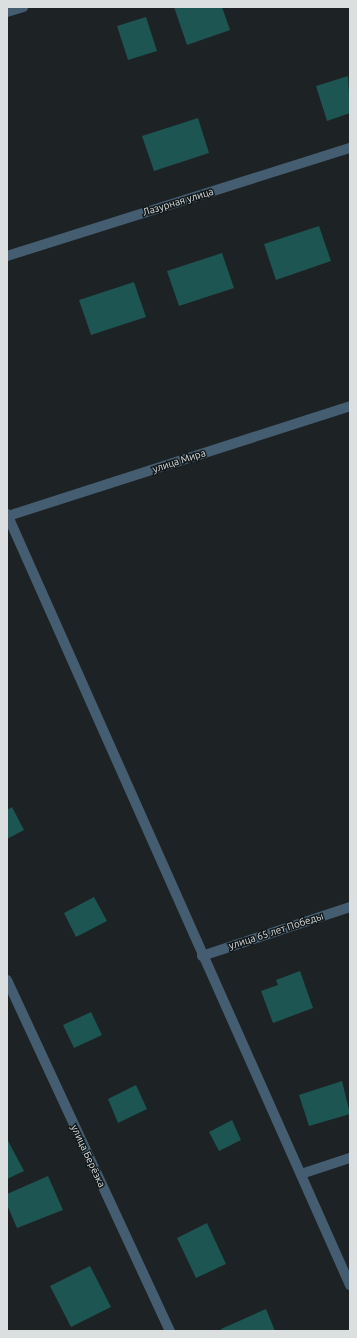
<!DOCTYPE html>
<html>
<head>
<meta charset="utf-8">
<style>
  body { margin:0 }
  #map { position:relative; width:357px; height:1338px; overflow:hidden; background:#1d2224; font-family:Ubuntu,sans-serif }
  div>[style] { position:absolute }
  .building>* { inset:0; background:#1d5552 }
  .minor>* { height:10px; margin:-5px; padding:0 5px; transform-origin:5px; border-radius:5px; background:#455d71 }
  span { translate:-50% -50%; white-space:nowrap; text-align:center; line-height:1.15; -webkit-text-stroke:3px #13191a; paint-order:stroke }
  .street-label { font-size:10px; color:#dbdfe0 }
  .frame { position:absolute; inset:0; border:8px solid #dbdfe0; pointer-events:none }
</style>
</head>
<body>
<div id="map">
  <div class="building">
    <i style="clip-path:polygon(174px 7px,222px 7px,230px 30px,187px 45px)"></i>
    <i style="clip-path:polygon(146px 17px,157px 51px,128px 60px,117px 26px)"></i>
    <i style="clip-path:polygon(348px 76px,350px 113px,327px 121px,316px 86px)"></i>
    <i style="clip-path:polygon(198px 118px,209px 153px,154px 171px,142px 136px)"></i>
    <i style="clip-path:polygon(319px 226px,331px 261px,276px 280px,264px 244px)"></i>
    <i style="clip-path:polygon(222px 253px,234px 288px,179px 306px,167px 271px)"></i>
    <i style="clip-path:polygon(134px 282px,146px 317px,91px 335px,79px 300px)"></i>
    <i style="clip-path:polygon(12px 807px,24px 830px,7px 839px,7px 810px)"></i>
    <i style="clip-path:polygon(94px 897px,107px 921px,76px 937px,64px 913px)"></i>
    <i style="clip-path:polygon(300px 971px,313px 1008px,273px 1023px,261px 991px,278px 985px,276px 980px)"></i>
    <i style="clip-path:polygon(91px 1012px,102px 1035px,74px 1048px,63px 1025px)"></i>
    <i style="clip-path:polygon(342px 1081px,350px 1114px,309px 1126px,299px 1095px)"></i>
    <i style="clip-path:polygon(136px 1085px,147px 1109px,118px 1123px,108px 1099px)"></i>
    <i style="clip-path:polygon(232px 1120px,241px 1140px,219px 1151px,209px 1132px)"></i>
    <i style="clip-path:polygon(7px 1139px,24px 1171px,7px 1179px)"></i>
    <i style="clip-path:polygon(48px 1176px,63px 1210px,17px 1228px,7px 1205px,7px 1194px)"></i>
    <i style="clip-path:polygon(207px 1223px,226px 1264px,196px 1278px,177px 1238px)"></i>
    <i style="clip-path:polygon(90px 1266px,111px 1307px,71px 1327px,50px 1286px)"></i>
    <i style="clip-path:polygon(266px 1309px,275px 1331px,222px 1331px,221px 1329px)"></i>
  </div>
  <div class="minor">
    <i style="left:7px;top:12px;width:17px;rotate:-17deg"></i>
    <i style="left:7px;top:256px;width:360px;rotate:-17.5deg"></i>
    <i style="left:7px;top:514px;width:844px;rotate:66.02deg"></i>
    <i style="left:8px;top:516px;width:359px;rotate:-17.8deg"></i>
    <i style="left:202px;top:956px;width:156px;rotate:-18.3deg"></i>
    <i style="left:7px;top:980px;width:387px;rotate:65.1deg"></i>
    <i style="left:301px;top:1174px;width:52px;rotate:-18.1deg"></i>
  </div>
  <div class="street-label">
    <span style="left:178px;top:202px;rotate:-17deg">Лазурная улица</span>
    <span style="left:179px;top:461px;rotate:-18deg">улица Мира</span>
    <span style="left:276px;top:931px;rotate:-18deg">улица 65 лет Победы</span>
    <span style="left:88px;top:1156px;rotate:65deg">улица Берёзка</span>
  </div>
  <div class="frame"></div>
</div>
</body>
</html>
